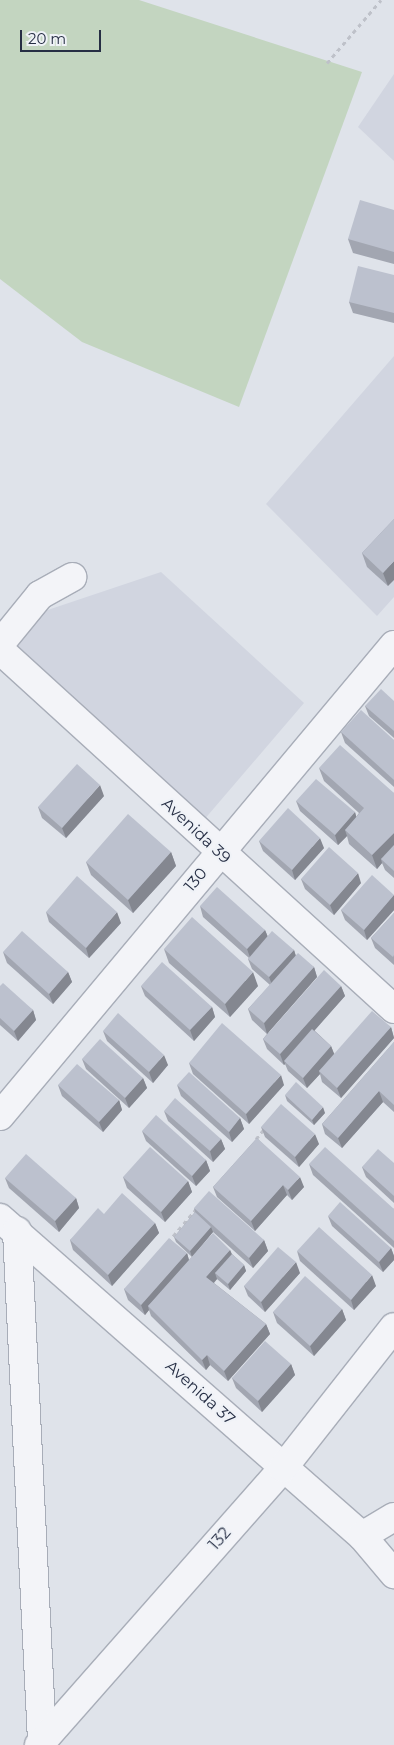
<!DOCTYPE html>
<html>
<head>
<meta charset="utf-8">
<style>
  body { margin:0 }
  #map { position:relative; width:394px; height:1745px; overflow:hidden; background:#dfe3ea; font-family:Montserrat,sans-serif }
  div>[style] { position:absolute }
  .built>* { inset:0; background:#d1d5e0 }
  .green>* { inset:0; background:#c3d5c0 }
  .path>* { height:3px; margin-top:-1.5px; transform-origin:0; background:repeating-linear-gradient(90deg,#bec1c9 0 4px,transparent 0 8px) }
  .roads { filter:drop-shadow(1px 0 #a8adb8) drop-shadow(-1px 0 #a8adb8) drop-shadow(0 1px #a8adb8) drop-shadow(0 -1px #a8adb8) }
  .minor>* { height:28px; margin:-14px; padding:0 14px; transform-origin:14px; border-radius:14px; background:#f3f4f8 }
  .wall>* { inset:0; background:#a2a6b1 }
  .shaded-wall>* { inset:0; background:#848790 }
  .building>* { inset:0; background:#bcc1ce }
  span { translate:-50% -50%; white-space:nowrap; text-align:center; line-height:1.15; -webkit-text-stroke:4px #eff2f7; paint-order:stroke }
  .street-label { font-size:16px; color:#262e44 }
  .scale { position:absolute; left:20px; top:30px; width:81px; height:22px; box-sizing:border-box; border:2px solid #262e44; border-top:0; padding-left:6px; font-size:15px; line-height:18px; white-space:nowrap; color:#262e44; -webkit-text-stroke:4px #eff2f7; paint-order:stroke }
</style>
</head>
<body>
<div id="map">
  <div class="built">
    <i style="clip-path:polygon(394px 74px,394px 161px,358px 127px)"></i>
    <i style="clip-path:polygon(394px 356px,394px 597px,377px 616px,266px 504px)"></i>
    <i style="clip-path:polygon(161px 572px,304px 703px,203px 821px,0 631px,0 626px)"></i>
  </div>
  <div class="green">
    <i style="clip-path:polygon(0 0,139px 0,362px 72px,239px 407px,82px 342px,0 279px)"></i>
  </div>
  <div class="path">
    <i style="left:327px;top:63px;width:83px;rotate:-49.4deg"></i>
    <i style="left:256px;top:1139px;width:13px;rotate:-51deg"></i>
    <i style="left:168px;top:1242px;width:43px;rotate:-49.7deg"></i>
  </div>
  <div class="roads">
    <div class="minor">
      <i style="left:0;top:644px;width:63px;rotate:-50.8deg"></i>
      <i style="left:40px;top:595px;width:37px;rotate:-29deg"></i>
      <i style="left:0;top:650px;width:533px;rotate:42.34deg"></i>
      <i style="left:0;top:1116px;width:614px;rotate:-50.09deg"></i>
      <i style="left:0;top:1218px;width:482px;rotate:41.3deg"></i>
      <i style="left:362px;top:1536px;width:50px;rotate:49.9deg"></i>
      <i style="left:17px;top:1231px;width:511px;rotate:87.19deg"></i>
      <i style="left:362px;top:1536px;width:37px;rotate:-31deg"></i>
      <i style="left:39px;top:1745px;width:369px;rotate:-48.6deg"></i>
      <i style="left:283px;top:1468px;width:179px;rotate:-51.8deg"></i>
    </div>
  </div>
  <div class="wall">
    <i style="clip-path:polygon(394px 210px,394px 264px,353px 253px,348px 239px)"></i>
    <i style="clip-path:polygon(394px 275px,394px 323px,353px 313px,349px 302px)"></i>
    <i style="clip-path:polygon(394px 519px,388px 586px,367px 567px,362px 553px)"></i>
    <i style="clip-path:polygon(394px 701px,394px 738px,369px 716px,365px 706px)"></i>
    <i style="clip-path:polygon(341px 732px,394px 740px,394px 787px,345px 743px)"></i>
    <i style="clip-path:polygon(319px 768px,394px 793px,394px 878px,385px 870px,382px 863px,377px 869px,349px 844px,347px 836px,338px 845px,300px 811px,296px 801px,355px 812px,356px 817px,359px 813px,324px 781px)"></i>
    <i style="clip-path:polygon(104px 796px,66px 838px,42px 818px,38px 807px)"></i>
    <i style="clip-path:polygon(259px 841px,324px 848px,295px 880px,263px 851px)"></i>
    <i style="clip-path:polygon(171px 852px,176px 866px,133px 913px,91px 875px,86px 862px)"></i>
    <i style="clip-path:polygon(301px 879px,361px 883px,334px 915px,305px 889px)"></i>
    <i style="clip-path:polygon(394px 895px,394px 910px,367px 940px,345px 920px,341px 910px)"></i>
    <i style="clip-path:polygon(200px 906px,265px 930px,268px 937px,294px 950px,296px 956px,314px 967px,317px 977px,268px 1033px,341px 986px,345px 996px,314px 1030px,331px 1046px,334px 1054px,391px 1027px,394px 1038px,341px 1098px,322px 1082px,320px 1074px,307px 1088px,288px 1071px,285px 1064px,284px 1065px,267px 1049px,263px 1039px,267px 1034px,252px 1020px,248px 1009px,270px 985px,252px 969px,248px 959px,249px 958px,203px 917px)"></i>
    <i style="clip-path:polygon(46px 912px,121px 923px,89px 958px,49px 922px)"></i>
    <i style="clip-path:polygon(394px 913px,394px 965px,375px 948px,371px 938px)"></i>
    <i style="clip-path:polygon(164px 949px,258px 986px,230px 1017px,169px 963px)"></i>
    <i style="clip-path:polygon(3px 952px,68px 972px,72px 982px,53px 1004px,7px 963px)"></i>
    <i style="clip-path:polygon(0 986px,33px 1010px,36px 1020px,18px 1041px,0 1025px)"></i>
    <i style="clip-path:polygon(141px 986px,212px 1007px,215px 1017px,194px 1041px,145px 996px)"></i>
    <i style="clip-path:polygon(103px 1031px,168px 1065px,153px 1083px,107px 1041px)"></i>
    <i style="clip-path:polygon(394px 1042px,394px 1112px,383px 1102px,342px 1148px,325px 1134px,322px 1124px)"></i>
    <i style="clip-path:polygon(82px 1059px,143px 1078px,147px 1088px,129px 1108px,86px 1069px)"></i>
    <i style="clip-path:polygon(189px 1063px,284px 1085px,249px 1124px,193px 1074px)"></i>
    <i style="clip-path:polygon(58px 1085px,119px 1100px,122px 1110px,103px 1132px,62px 1096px)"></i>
    <i style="clip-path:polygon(177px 1085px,240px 1118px,244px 1129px,232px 1142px,181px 1096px)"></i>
    <i style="clip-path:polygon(285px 1095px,325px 1113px,314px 1125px,287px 1101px)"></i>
    <i style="clip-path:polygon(164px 1111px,221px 1139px,225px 1149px,213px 1162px,168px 1121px)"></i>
    <i style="clip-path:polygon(261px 1127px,319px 1144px,299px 1167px,265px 1137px)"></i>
    <i style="clip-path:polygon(142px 1131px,206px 1160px,210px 1171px,196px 1186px,146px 1141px)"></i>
    <i style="clip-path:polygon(257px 1138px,304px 1187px,292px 1200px,287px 1195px,255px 1231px,217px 1197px,213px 1187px)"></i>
    <i style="clip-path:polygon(394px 1163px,394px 1203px,366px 1177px,362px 1167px)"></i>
    <i style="clip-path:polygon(309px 1164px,394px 1209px,394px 1248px,313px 1175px)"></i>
    <i style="clip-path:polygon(123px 1177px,188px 1181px,192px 1192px,165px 1222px,127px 1188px)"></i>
    <i style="clip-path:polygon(5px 1178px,76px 1198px,79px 1208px,59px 1232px,9px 1188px)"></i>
    <i style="clip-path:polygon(194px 1208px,264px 1240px,268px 1251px,253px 1268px,213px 1232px,195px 1254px,230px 1250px,232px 1254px,244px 1265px,246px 1271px,230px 1290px,217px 1279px,214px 1283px,266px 1324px,270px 1334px,228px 1381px,210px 1365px,206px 1370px,151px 1316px,149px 1310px,145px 1315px,128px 1300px,124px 1289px,187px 1253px,189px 1260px,192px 1257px,176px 1242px,174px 1237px,195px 1212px)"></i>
    <i style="clip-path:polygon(104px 1214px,155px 1223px,159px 1233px,112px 1286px,73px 1250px,70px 1240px)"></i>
    <i style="clip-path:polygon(328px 1216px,391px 1248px,394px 1256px,394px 1260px,383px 1272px,332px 1226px)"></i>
    <i style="clip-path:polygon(297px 1251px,376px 1286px,354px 1310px,300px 1261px)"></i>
    <i style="clip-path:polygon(300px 1273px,265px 1312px,248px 1296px,244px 1286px)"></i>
    <i style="clip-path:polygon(342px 1309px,346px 1320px,314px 1356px,277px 1323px,273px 1312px)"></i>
    <i style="clip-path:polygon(291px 1364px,295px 1375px,262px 1412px,236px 1388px,232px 1378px)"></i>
  </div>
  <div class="shaded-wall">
    <i style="clip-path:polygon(394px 561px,394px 580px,388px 586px,383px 573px)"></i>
    <i style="clip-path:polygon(100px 785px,104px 796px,66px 838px,62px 828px)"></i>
    <i style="clip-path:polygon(355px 812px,358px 823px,345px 830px,347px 836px,338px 845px,335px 835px)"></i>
    <i style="clip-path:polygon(394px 833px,394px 851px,381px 859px,382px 863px,377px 869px,372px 855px)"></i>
    <i style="clip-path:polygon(320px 838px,324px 848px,295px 880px,292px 870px)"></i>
    <i style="clip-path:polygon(171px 852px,176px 866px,133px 913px,128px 900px)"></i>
    <i style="clip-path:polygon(358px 873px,361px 883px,334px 915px,330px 905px)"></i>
    <i style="clip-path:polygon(394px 895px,394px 910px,367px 940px,364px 930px)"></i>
    <i style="clip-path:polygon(117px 912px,121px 923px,89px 958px,86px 948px)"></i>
    <i style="clip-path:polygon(265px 930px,269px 940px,251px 960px,247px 949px)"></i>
    <i style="clip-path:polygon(294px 950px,297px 960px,273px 987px,269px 977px)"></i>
    <i style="clip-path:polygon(314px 967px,317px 977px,267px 1034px,264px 1023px)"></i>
    <i style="clip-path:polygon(68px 972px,72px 982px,53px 1004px,49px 994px)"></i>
    <i style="clip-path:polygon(253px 972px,258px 986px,230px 1017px,225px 1004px)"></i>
    <i style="clip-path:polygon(341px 986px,345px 996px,286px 1063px,284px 1061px,285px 1064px,284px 1065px,280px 1054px)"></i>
    <i style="clip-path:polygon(212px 1007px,215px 1017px,194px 1041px,190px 1030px)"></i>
    <i style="clip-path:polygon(33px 1010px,36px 1020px,18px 1041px,14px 1031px)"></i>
    <i style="clip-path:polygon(391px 1027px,394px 1038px,341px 1098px,337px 1088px)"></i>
    <i style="clip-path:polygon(331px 1046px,335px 1056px,319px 1071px,320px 1074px,307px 1088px,303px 1078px)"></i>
    <i style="clip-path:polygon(164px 1055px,168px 1065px,153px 1083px,149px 1072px)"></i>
    <i style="clip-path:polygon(281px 1075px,284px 1085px,249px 1124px,246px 1114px)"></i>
    <i style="clip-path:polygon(143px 1078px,147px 1088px,129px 1108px,125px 1098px)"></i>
    <i style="clip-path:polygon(379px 1091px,383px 1102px,342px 1148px,338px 1138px)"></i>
    <i style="clip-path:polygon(119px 1100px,122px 1110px,103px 1132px,99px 1122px)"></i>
    <i style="clip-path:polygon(323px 1107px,325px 1113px,314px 1125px,312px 1120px)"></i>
    <i style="clip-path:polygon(240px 1118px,244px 1129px,232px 1142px,229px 1132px)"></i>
    <i style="clip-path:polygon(315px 1134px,319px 1144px,299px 1167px,295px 1157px)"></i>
    <i style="clip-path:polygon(221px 1139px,225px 1149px,213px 1162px,210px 1151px)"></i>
    <i style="clip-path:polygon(206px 1160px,210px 1171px,196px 1186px,192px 1176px)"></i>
    <i style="clip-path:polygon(300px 1177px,304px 1187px,292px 1200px,288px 1190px)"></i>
    <i style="clip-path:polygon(188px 1181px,192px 1192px,165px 1222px,161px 1212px)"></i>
    <i style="clip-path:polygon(283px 1185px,287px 1195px,255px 1231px,251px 1221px)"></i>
    <i style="clip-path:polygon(76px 1198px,79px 1208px,59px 1232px,55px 1221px)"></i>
    <i style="clip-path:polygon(155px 1223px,159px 1233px,112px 1286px,108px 1275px)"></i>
    <i style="clip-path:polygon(211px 1227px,213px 1232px,192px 1257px,190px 1251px)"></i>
    <i style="clip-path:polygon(264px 1240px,268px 1251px,253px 1268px,249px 1258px)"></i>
    <i style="clip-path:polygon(391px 1248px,394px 1256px,394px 1260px,383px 1272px,379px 1262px)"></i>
    <i style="clip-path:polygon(230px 1250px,234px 1260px,215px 1273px,217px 1279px,210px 1287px,206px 1277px)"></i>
    <i style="clip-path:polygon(187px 1253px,190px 1264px,148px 1306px,149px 1310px,145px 1315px,141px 1305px)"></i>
    <i style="clip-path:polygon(296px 1262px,300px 1273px,265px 1312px,261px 1302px)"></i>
    <i style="clip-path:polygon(244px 1265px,246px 1271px,230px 1290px,228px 1284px)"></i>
    <i style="clip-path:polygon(372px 1275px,376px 1286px,354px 1310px,351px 1300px)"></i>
    <i style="clip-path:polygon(342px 1309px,346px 1320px,314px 1356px,310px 1346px)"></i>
    <i style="clip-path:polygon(266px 1324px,270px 1334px,228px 1381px,224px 1371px)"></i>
    <i style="clip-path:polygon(207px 1355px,210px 1365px,206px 1370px,202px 1360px)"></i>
    <i style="clip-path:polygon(291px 1364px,295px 1375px,262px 1412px,258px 1401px)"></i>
  </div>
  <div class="building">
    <i style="clip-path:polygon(360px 200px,394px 210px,394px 252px,348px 239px)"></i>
    <i style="clip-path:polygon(358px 266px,394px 275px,394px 313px,349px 302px)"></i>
    <i style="clip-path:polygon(394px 519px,394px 561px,383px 573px,362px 553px)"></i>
    <i style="clip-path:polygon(381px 689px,394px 701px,394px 731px,365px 706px)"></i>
    <i style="clip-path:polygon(361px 710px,394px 740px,394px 780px,341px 732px)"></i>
    <i style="clip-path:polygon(340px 745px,394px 793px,394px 833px,372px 855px,345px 830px,364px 808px,319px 768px)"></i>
    <i style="clip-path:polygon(77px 764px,100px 785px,62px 828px,38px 807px)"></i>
    <i style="clip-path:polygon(316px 779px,355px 812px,335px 835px,296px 801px)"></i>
    <i style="clip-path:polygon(288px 808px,320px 838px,292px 870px,259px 841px)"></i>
    <i style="clip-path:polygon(128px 814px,171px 852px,128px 900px,86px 862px)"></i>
    <i style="clip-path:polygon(394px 845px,394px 871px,381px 859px)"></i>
    <i style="clip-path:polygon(329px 847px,358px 873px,330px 905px,301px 879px)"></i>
    <i style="clip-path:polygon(372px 875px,394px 895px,364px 930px,341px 910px)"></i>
    <i style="clip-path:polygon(77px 876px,117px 912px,86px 948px,46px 912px)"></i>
    <i style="clip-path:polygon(217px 887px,265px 930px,247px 949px,200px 906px)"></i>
    <i style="clip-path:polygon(394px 913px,394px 955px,393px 957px,371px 938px)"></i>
    <i style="clip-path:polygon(192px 917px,253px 972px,225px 1004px,164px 949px)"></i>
    <i style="clip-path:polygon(22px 931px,68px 972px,49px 994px,3px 952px)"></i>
    <i style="clip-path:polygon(272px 931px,294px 950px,269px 977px,248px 959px)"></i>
    <i style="clip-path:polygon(298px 953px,314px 967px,264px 1023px,248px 1009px)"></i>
    <i style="clip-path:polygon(162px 962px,212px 1007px,190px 1030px,141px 986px)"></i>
    <i style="clip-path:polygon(324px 970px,341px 986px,280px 1054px,263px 1039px)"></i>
    <i style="clip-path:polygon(3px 983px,33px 1010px,14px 1031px,0 1018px,0 986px)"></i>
    <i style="clip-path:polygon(372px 1011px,391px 1027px,337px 1088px,319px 1071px)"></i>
    <i style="clip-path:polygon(118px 1013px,164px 1055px,149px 1072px,103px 1031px)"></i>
    <i style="clip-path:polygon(222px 1023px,281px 1075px,246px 1114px,189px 1063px)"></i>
    <i style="clip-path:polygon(312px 1029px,331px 1046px,303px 1078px,284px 1061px)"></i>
    <i style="clip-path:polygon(100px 1039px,143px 1078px,125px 1098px,82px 1059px)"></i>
    <i style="clip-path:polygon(394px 1042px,394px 1105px,379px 1091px,338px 1138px,322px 1124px)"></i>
    <i style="clip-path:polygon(77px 1064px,119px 1100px,99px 1122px,58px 1085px)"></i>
    <i style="clip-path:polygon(189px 1072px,240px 1118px,229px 1132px,177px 1085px)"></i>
    <i style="clip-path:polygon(296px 1082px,323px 1107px,312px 1120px,285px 1095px)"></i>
    <i style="clip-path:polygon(175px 1098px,221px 1139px,210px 1151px,164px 1111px)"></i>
    <i style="clip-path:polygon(281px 1104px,315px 1134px,295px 1157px,261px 1127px)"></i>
    <i style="clip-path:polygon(156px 1115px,206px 1160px,192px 1176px,142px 1131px)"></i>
    <i style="clip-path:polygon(257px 1138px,300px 1177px,288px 1190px,283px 1185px,251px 1221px,213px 1187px)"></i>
    <i style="clip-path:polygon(150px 1147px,188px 1181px,161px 1212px,123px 1177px)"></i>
    <i style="clip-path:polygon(325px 1147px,394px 1209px,394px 1241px,309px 1164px)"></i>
    <i style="clip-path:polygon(378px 1149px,394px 1163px,394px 1196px,362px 1167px)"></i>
    <i style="clip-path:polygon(26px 1154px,76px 1198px,55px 1221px,5px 1178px)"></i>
    <i style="clip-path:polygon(209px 1191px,264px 1240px,249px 1258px,194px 1208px)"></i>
    <i style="clip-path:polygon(122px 1193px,155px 1223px,108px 1275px,70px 1240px,98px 1208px,104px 1214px)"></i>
    <i style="clip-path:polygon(340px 1202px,391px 1248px,379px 1262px,328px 1216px)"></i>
    <i style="clip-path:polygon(195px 1212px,211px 1227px,190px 1251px,174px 1237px)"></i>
    <i style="clip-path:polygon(319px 1227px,372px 1275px,351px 1300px,297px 1251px)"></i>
    <i style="clip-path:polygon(213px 1233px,230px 1250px,206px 1277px,266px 1324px,224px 1371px,207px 1355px,202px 1360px,148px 1306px)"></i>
    <i style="clip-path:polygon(169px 1238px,187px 1253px,141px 1305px,124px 1289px)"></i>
    <i style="clip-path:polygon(278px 1247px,296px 1262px,261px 1302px,244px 1286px)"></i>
    <i style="clip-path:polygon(232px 1254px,244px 1265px,228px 1284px,215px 1273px)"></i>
    <i style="clip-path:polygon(305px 1276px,342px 1309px,310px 1346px,273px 1312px)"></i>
    <i style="clip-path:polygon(265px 1341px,291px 1364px,258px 1401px,232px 1378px)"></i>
  </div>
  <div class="street-label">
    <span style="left:196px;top:831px;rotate:43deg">Avenida 39</span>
    <span style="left:196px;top:880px;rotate:-50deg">130</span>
    <span style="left:200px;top:1393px;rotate:42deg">Avenida 37</span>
    <span style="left:220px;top:1539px;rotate:-49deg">132</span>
  </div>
  <div class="scale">20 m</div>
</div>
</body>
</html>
